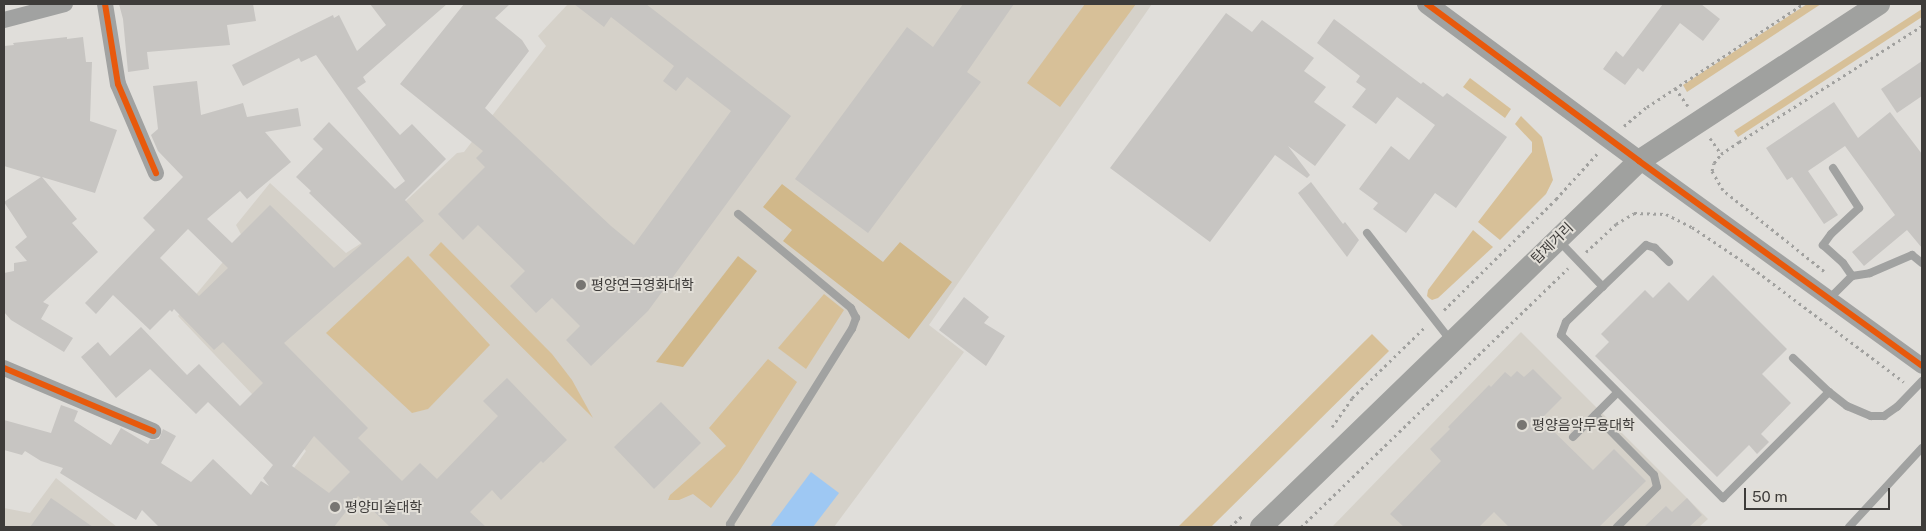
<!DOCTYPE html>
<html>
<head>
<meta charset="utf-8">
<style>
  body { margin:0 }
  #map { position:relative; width:1926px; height:531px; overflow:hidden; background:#e0deda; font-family:"Public Sans","Noto Sans KR",sans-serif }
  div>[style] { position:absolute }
  .built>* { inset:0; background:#d5d1c9 }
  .green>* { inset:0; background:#d7c098 }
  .forest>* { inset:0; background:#d1b88a }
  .water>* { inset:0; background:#9ec8f3 }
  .building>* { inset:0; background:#c7c5c2 }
  .path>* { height:3px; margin-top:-1.5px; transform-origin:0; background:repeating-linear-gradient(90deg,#a1a19f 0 2.5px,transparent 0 6.5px) }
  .service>* { height:8px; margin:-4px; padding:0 4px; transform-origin:4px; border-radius:4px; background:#a1a2a1 }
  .minor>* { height:16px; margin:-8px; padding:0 8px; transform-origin:8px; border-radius:8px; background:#a1a2a1 }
  .tertiary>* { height:20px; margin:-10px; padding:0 10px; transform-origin:10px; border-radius:10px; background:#a1a2a1 }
  .secondary>* { height:22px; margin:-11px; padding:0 11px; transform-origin:11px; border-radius:11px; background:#a0a19f }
  .cycleway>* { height:6px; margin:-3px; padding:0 3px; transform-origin:3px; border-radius:3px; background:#e8590c }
  .dots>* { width:14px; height:14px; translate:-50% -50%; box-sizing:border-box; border:2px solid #e2dfd8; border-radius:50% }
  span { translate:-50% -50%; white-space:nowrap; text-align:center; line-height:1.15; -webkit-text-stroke:4px #e2dfd8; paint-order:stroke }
  .street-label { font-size:14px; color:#3e3c3a }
  .poi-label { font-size:14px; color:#3e3c3a }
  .left { translate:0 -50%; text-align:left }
  .frame { position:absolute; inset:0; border:5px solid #3e3c3a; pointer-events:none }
  .scale { position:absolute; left:1744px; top:488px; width:146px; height:22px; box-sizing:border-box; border:2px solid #3e3c3a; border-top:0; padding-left:6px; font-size:15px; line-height:18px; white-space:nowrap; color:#3e3c3a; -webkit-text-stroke:4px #e2dfd8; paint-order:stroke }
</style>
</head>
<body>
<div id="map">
  <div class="built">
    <i style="clip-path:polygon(568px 4px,1152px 4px,929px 325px,964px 352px,834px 527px,252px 527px,306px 451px,178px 316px,243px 238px,236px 225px,270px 183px,346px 253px,360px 244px,457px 153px,464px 152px,546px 46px,538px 36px)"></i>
    <i style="clip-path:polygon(1521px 332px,1708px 519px,1699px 527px,1332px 527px)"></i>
    <i style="clip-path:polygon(56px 478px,117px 527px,4px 527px,4px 508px,30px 513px)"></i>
  </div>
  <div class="green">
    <i style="clip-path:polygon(1085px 4px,1136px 4px,1060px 107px,1027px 83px)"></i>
    <i style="clip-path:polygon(1807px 4px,1821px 4px,1687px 92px,1683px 85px)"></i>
    <i style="clip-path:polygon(1922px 9px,1922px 17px,1738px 137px,1734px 131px)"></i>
    <i style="clip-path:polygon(1470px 78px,1511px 109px,1505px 118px,1463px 87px)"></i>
    <i style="clip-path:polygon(1521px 116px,1542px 137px,1553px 180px,1546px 194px,1500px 240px,1478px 222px,1532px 152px,1532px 142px,1515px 124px)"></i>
    <i style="clip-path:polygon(1473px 230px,1493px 247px,1438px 298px,1432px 300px,1429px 298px,1427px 296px,1428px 290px)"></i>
    <i style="clip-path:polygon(441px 242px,552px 354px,572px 380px,593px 418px,429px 255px)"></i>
    <i style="clip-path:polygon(408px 256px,490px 345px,428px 409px,412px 413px,326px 333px)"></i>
    <i style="clip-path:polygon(824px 294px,844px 310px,806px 369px,778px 348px)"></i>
    <i style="clip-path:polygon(1372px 334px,1389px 351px,1211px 527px,1178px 527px)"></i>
    <i style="clip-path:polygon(768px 359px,797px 382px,738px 473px,711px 508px,693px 494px,679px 500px,668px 500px,670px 495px,726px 446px,709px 428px)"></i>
  </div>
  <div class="forest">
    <i style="clip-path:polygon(782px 184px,883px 262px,900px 242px,952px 282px,909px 339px,783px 241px,792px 230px,763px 207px)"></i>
    <i style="clip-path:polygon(738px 256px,757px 271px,683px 367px,656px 362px)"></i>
  </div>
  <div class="water">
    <i style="clip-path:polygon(811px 472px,839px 493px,813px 527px,770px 527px)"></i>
  </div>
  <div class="building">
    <i style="clip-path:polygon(119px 4px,253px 4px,256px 21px,227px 25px,230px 45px,147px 52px,149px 69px,128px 72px,123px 19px)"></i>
    <i style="clip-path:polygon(evenodd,370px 4px,447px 4px,363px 77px,366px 82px,357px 88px,400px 135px,412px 124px,446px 159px,405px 200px,424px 221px,284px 343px,368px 428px,358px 438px,402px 481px,420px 463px,437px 479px,498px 416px,483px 401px,507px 378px,567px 440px,543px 463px,541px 461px,501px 500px,492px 490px,470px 512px,486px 527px,390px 527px,358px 496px,334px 527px,159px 527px,142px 510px,136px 520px,60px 473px,63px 468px,41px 461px,25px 451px,22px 455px,4px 450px,4px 420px,51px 433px,61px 405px,78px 411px,74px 421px,111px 445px,121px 428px,148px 444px,150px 440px,159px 439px,163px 429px,176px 436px,161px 463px,191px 482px,213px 459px,251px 495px,261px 481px,269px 486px,263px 478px,273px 465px,208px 402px,196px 414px,150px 369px,116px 398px,81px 357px,98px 342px,110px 356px,141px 327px,187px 375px,199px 364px,240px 406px,263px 383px,223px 342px,214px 350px,174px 309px,172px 312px,170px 310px,150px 330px,113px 295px,96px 314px,85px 303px,155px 230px,143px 218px,183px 177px,158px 151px,151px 135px,158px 129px,153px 86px,197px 81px,201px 115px,243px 103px,247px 117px,298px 108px,301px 126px,265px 132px,291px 162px,247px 199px,240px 191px,207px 219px,232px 243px,270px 205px,334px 268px,362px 244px,309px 193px,311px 191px,296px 177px,323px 149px,313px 139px,329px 122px,395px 189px,405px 181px,316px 55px,301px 62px,299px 58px,243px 86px,232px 65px,333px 15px,334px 18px,339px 15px,357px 51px,386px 25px,370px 4px,188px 229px,228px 268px,199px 296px,160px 258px,188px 229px,370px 4px,314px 436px,350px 472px,329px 493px,292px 466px,314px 436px)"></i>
    <i style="clip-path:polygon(464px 4px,510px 4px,495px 18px,522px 40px,529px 51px,485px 108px,611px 226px,634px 245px,731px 111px,687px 77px,676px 91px,663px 81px,674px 66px,611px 17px,604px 27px,574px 4px,646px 4px,791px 116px,648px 311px,591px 366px,566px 340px,580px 326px,552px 298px,536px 313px,510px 286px,525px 271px,478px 225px,463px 240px,438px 214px,485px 167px,476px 158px,483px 151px,400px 84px)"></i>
    <i style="clip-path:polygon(963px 4px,1014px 4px,967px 72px,981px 82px,868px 233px,795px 179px,907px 27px,933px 47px)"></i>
    <i style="clip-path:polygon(1663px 4px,1701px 4px,1720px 19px,1703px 41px,1680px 23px,1643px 72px,1638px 68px,1625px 85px,1603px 69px,1616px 51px,1623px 57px)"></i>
    <i style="clip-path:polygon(1226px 13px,1252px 32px,1262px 20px,1314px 58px,1304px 71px,1326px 87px,1314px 102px,1346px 125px,1315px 166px,1288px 146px,1310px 175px,1307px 178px,1275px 155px,1210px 242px,1110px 168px)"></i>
    <i style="clip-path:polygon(1334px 19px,1421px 84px,1423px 82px,1443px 97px,1447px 93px,1507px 137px,1456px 208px,1435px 193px,1406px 233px,1373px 209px,1378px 203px,1359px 189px,1391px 146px,1409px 160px,1435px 125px,1397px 97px,1376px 124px,1352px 107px,1366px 89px,1356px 82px,1360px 76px,1317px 43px)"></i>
    <i style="clip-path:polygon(67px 37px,67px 39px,83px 37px,86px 62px,92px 62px,90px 121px,117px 130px,95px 193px,42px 177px,77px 219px,72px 223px,98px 252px,43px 302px,49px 305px,41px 319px,73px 338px,64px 352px,11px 320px,4px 312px,4px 273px,14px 271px,14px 263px,27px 261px,15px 247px,27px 237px,4px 202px,41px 177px,4px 166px,4px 46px,14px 45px,13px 43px)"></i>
    <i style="clip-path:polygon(1922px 61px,1922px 96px,1897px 113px,1881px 89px)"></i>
    <i style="clip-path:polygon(1834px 102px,1858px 138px,1890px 112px,1922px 154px,1922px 248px,1907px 230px,1864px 266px,1852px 252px,1895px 215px,1845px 146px,1808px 171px,1838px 215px,1824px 224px,1792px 177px,1787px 180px,1766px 148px)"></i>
    <i style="clip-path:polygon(1311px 182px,1343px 224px,1345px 222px,1359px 240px,1347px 257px,1298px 193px)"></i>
    <i style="clip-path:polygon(1713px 275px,1787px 349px,1762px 374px,1791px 403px,1761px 434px,1769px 442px,1757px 454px,1749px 445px,1717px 477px,1595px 356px,1609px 342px,1601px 334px,1645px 290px,1653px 298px,1669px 282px,1688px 301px)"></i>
    <i style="clip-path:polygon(964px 297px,989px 317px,984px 323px,1005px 336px,986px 366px,939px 330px)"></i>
    <i style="clip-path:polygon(1533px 369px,1562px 398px,1541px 419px,1593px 470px,1614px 449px,1646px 481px,1599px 527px,1509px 527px,1494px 512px,1479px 527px,1404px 527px,1390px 514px,1441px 461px,1430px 449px,1450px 429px,1448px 427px,1489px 385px,1491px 387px,1505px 372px,1511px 377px,1517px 371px,1524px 377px)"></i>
    <i style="clip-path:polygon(661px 402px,701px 443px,654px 489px,614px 447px)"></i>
    <i style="clip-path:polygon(51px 498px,93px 527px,30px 527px)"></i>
    <i style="clip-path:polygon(1687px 498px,1702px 515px,1689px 527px,1644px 527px,1666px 506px,1672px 512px)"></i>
  </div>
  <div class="path">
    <i style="left:1675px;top:88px;width:22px;rotate:54deg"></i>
    <i style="left:1624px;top:126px;width:30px;rotate:-40deg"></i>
    <i style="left:1647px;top:107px;width:187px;rotate:-33.4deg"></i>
    <i style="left:1710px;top:138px;width:19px;rotate:55deg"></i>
    <i style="left:1586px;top:252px;width:41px;rotate:-43deg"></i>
    <i style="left:1616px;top:224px;width:21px;rotate:-31deg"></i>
    <i style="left:1634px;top:213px;width:32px;rotate:2deg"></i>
    <i style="left:1666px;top:214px;width:29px;rotate:27deg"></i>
    <i style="left:1692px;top:227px;width:66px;rotate:33.9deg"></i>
    <i style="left:1747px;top:264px;width:196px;rotate:36.9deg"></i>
    <i style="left:1824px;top:271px;width:129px;rotate:-141.3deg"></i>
    <i style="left:1723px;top:190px;width:22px;rotate:-120deg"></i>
    <i style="left:1712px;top:171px;width:8px;rotate:-76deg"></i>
    <i style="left:1714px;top:163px;width:11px;rotate:-52deg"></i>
    <i style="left:1721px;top:154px;width:22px;rotate:-34deg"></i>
    <i style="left:1739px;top:142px;width:217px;rotate:-32.4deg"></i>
    <i style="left:1444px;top:310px;width:158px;rotate:-44.7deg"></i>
    <i style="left:1556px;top:199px;width:61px;rotate:-47.7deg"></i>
    <i style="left:1332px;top:427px;width:35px;rotate:-55deg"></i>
    <i style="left:1352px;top:398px;width:100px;rotate:-44.2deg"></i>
    <i style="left:1230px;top:527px;width:19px;rotate:-43deg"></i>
    <i style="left:1301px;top:527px;width:372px;rotate:-44.1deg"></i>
  </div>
  <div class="service">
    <i style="left:1833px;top:168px;width:48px;rotate:57deg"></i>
    <i style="left:1859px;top:208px;width:38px;rotate:137deg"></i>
    <i style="left:1831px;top:234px;width:14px;rotate:126deg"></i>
    <i style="left:1823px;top:245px;width:27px;rotate:42deg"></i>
    <i style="left:1843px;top:263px;width:16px;rotate:55deg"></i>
    <i style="left:1367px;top:233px;width:137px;rotate:52.1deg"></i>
    <i style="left:1560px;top:242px;width:62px;rotate:46.3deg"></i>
    <i style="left:1669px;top:262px;width:20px;rotate:-135deg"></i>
    <i style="left:1655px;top:248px;width:9px;rotate:-162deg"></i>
    <i style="left:1646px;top:245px;width:111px;rotate:136.1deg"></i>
    <i style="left:1566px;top:322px;width:14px;rotate:111deg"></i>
    <i style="left:1561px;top:335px;width:230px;rotate:45.2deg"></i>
    <i style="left:1723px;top:498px;width:150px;rotate:-45deg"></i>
    <i style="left:1829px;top:299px;width:33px;rotate:-45deg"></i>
    <i style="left:1852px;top:276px;width:18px;rotate:-9deg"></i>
    <i style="left:1870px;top:273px;width:46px;rotate:-23.2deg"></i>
    <i style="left:1912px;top:255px;width:13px;rotate:39deg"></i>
    <i style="left:1793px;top:358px;width:50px;rotate:43.4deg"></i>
    <i style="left:1829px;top:392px;width:23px;rotate:38deg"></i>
    <i style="left:1847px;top:406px;width:26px;rotate:23deg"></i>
    <i style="left:1871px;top:416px;width:13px"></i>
    <i style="left:1884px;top:416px;width:16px;rotate:-35deg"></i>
    <i style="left:1897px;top:407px;width:36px;rotate:-46deg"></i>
    <i style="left:1595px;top:415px;width:84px;rotate:45.5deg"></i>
    <i style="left:1654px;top:475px;width:12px;rotate:76deg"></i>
    <i style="left:1657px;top:487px;width:57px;rotate:135deg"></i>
    <i style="left:1573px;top:437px;width:62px;rotate:-45deg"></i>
    <i style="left:731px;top:527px;width:3px;rotate:-108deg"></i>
    <i style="left:730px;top:524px;width:230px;rotate:-58deg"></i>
    <i style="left:852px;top:329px;width:12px;rotate:-70deg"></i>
    <i style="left:856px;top:318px;width:11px;rotate:-117deg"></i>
    <i style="left:851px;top:308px;width:147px;rotate:-140.2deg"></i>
    <i style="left:1849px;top:527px;width:108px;rotate:-47.3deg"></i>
  </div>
  <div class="minor">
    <i style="left:105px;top:4px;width:81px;rotate:80.8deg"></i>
    <i style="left:118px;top:84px;width:97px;rotate:66.9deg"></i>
    <i style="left:4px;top:20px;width:63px;rotate:-14.7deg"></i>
    <i style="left:1639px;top:161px;width:349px;rotate:35.9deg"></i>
    <i style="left:4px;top:368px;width:162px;rotate:22.9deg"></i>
  </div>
  <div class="tertiary">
    <i style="left:1427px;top:4px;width:264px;rotate:36.5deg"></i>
  </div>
  <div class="secondary">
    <i style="left:1261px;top:527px;width:526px;rotate:-44.08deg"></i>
    <i style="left:1639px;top:161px;width:287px;rotate:-33.2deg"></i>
  </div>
  <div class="cycleway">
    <i style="left:105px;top:4px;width:81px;rotate:80.8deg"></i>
    <i style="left:118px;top:84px;width:97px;rotate:66.9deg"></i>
    <i style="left:1427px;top:4px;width:264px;rotate:36.5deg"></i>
    <i style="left:1639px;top:161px;width:349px;rotate:35.9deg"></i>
    <i style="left:4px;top:368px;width:162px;rotate:22.9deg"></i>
  </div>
  <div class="dots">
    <i style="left:581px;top:285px;background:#777572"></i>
    <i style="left:1522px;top:425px;background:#777572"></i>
    <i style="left:335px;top:507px;background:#777572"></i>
  </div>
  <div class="street-label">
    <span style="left:1552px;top:243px;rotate:-44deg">탑제거리</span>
  </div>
  <div class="poi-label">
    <span class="left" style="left:591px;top:285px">평양연극영화대학</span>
    <span class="left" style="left:1532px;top:425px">평양음악무용대학</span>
    <span class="left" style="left:345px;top:507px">평양미술대학</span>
  </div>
  <div class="frame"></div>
  <div class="scale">50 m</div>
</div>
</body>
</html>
